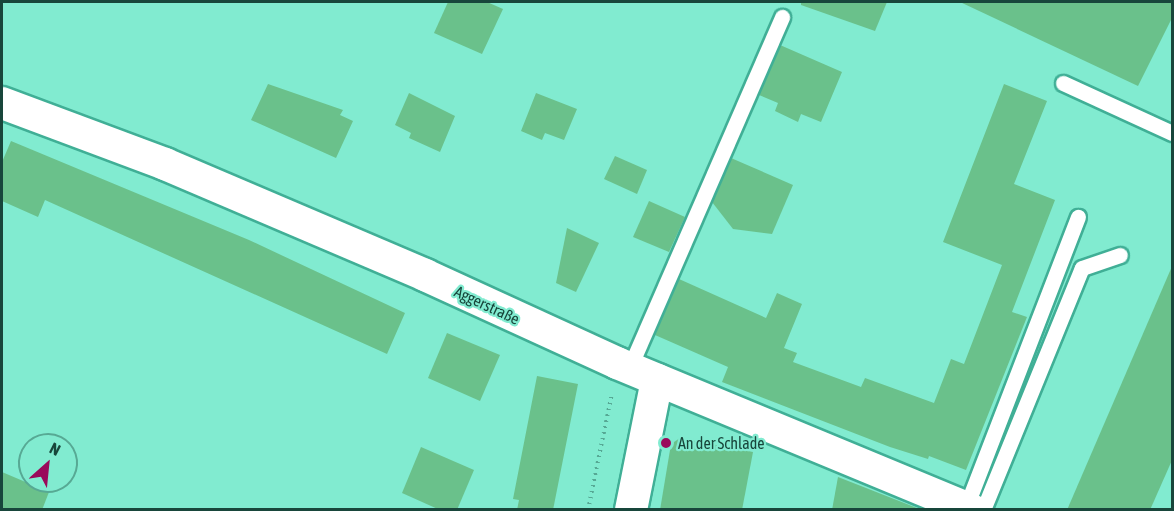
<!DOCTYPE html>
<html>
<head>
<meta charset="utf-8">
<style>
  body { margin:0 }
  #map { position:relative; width:1174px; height:511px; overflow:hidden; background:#81ebd0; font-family:"Asap Condensed",sans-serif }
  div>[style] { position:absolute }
  .building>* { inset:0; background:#6ac18b }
  .path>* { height:4px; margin-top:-2px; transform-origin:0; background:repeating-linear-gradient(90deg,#56a894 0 1.5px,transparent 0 6px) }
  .roads { filter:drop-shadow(2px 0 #40af96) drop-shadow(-2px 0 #40af96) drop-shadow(0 2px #40af96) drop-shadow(0 -2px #40af96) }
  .service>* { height:15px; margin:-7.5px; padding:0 7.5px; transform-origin:7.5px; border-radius:7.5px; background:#fff }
  .minor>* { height:32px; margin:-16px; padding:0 16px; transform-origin:16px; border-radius:16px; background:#fff }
  .dots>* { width:16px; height:16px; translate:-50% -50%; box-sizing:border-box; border:3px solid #81ebd0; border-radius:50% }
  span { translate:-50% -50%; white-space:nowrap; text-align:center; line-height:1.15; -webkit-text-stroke:4.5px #81ebd0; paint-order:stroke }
  .street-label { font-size:16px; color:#18463b }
  .poi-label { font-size:16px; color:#18463b }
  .left { translate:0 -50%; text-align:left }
  .frame { position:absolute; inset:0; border:3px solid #18463b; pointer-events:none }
  .north { position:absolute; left:18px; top:433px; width:60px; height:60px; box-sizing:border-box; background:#81ebd0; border:2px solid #57a994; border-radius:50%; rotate:27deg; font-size:16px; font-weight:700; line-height:24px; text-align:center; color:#18463b }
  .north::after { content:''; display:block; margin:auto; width:21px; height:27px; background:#9a0a5b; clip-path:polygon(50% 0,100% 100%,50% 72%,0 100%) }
</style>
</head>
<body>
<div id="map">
  <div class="building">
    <i style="clip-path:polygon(448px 2px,487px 2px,503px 9px,482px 54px,434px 33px)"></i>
    <i style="clip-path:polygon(801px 2px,887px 2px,875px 31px,801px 5px)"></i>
    <i style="clip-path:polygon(960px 2px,1173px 2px,1173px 16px,1138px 86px)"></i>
    <i style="clip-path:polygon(780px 45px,842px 72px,821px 122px,801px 114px,798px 122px,775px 111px,778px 103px,759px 95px)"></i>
    <i style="clip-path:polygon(268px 84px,343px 110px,340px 115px,353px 121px,336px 158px,251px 120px)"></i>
    <i style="clip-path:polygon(1004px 84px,1047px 101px,1014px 184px,1055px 200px,1012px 312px,1027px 317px,966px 470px,929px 456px,928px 459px,890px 447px,722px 382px,728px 367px,655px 335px,679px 279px,766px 318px,777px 293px,802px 304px,784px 348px,797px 353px,793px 362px,861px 387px,865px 378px,934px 403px,951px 359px,964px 364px,1002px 265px,943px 242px)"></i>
    <i style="clip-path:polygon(409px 93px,455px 116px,440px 152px,409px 138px,411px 133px,395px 125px)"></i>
    <i style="clip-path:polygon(536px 93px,577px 109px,564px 140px,545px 133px,542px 140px,521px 131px)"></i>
    <i style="clip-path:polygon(11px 141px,249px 240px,405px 313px,387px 354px,45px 200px,38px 217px,2px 201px,2px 162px)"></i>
    <i style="clip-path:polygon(615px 156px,647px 170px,637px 194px,604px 179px)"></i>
    <i style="clip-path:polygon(731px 158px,793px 185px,772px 234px,733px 229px,712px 202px)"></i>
    <i style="clip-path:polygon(649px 201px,685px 217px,669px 252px,633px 237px)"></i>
    <i style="clip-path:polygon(567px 228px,599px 243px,576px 292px,556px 283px)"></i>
    <i style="clip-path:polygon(1173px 264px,1173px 458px,1150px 510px,1067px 510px)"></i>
    <i style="clip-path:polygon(447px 333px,500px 355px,480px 401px,428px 378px)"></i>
    <i style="clip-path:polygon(537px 376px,578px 384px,553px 510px,517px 510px,519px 500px,513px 499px)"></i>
    <i style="clip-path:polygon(680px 438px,753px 452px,742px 510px,660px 510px,671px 444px)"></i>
    <i style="clip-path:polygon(421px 447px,474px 470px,457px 510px,440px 510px,402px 493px)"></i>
    <i style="clip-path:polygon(2px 472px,49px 492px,42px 510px,2px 510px)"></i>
    <i style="clip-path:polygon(838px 477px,917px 508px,917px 510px,832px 510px)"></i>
  </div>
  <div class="path">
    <i style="left:588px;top:510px;width:119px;rotate:-78.4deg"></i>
  </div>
  <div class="roads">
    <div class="service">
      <i style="left:1063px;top:83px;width:120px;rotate:24.6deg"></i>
      <i style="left:629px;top:369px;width:384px;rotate:-66.5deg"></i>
      <i style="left:966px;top:507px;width:311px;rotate:-68.9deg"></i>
      <i style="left:983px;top:510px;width:261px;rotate:-67.8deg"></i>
      <i style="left:1082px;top:268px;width:40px;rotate:-18.9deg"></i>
    </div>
    <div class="minor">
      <i style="left:2px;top:103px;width:174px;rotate:20.5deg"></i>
      <i style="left:165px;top:164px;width:283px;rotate:23.1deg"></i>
      <i style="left:425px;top:275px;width:211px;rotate:24.6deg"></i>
      <i style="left:617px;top:363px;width:384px;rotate:22.5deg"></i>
      <i style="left:631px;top:510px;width:133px;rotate:-78.7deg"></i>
    </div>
  </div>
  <div class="dots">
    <i style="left:666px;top:443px;background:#9a0a5b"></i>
  </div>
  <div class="street-label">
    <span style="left:487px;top:305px;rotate:25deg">Aggerstraße</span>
  </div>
  <div class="poi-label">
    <span class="left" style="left:678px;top:443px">An der Schlade</span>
  </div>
  <div class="frame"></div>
  <div class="north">N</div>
</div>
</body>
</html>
